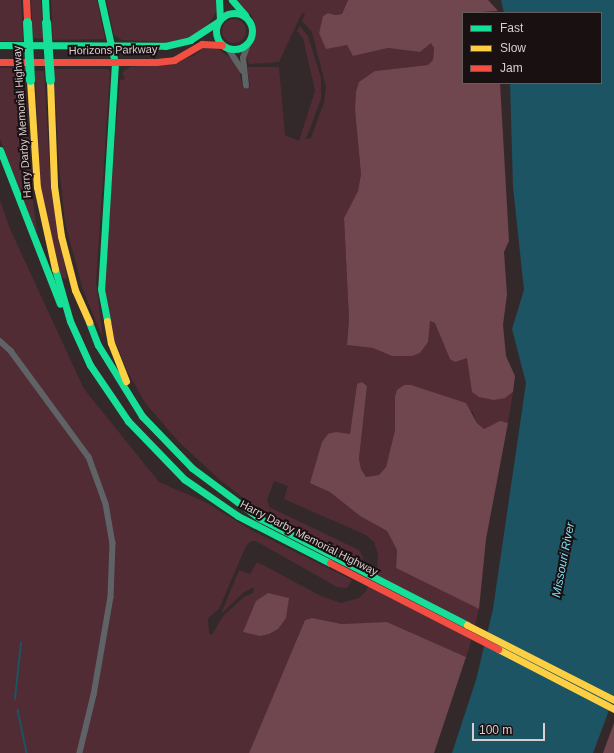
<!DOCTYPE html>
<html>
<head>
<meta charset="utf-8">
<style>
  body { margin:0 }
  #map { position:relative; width:614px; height:753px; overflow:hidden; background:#33292b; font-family:Arial,sans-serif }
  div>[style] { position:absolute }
  .green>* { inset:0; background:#512c35 }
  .round { border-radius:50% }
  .forest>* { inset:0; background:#70464f }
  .water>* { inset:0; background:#1c5463 }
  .stream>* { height:1.5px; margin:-0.75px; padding:0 0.75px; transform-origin:0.75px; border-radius:0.75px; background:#1c5463 }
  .street>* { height:5.5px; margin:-2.75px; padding:0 2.75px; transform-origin:2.75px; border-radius:2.75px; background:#606366 }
  .fast>* { height:7px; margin:-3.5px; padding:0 3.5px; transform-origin:3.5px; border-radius:3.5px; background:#16e098 }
  .fast>.ring { margin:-3.5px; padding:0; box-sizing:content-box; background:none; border:7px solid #16e098; border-radius:50% }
  .slow>* { height:7px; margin:-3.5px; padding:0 3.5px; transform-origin:3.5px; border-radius:3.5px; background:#ffcf43 }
  .jam>* { height:7px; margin:-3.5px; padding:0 3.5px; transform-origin:3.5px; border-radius:3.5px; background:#f24e42 }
  .fast-bridge>* { height:9px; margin:-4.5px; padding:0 4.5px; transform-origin:4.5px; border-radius:4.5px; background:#16e098 }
  span { translate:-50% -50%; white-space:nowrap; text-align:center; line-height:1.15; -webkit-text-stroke:4px #191012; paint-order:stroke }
  .street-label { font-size:11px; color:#dacdd0 }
  .water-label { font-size:12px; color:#7edbf6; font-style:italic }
  .legend { position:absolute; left:462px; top:12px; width:140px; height:72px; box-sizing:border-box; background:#191012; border:1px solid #665c5e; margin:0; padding:5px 7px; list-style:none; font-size:12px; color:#dacdd0 }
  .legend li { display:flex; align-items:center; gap:8px; height:20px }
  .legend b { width:20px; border:1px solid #665c5e }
  .scale { position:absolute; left:472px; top:723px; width:73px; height:18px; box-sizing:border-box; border:2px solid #dacdd0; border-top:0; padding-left:5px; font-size:12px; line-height:14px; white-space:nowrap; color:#dacdd0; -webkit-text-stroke:3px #191012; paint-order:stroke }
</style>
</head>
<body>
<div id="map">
  <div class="green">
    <i style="clip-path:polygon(0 0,21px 0,23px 41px,0 41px)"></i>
    <i style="clip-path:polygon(31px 0,41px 0,43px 39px,33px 38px)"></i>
    <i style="clip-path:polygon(51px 0,97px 0,105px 39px,53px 40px)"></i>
    <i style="clip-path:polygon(106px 0,216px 0,217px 10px,209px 24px,188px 38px,170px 42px,122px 40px,114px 35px)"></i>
    <i style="clip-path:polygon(236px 0,348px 0,342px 14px,335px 15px,328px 13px,323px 16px,319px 33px,332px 46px,347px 45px,353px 56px,388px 48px,420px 52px,431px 42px,434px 48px,433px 60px,428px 65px,375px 71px,355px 110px,361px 174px,358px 191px,344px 218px,349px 319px,347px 345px,373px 348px,393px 356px,430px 321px,436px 323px,450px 359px,467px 358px,505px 398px,513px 392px,508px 423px,500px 422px,484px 429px,477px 423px,473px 412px,395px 397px,395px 430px,386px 467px,379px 475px,366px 477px,361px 469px,359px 459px,367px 386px,357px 384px,350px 435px,336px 432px,330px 492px,360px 516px,387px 531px,397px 550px,396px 568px,479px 609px,470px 645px,466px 657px,387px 622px,342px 624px,312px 618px,305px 620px,249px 753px,0 753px,0 200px,10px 229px,84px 389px,159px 482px,207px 503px,251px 530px,352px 580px,347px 588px,337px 587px,256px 541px,251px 541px,246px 546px,219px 609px,208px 618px,209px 633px,212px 635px,223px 616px,244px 597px,253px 593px,254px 587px,244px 592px,221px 614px,239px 570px,250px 574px,257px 562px,321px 596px,341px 603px,359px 598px,366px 591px,377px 569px,378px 554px,374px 542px,366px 535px,284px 499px,288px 486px,274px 481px,267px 500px,269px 507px,359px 550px,363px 557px,361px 565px,266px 515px,220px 480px,180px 443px,146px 404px,127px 371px,114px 338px,106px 295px,106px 249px,120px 80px,125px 79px,122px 73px,124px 71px,131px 67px,174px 63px,195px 55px,205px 47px,218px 49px,232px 59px,239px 70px,243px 88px,250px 86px,247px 67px,279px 67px,285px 135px,299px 141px,315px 91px,303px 38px,297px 31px,300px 26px,308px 36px,321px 78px,321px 99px,306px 139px,311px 138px,324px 102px,326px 87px,312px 32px,302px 21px,305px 14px,302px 13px,279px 62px,249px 64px,246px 56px,256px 34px,255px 23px,252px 16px)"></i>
    <i class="round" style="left:222px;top:19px;width:24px;height:24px"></i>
    <i style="clip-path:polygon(0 68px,25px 68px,31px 188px,37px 230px,35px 230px,0 139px)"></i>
    <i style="clip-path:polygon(54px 69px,108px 69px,110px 73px,96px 282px,103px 338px,83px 290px,65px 223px,59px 166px)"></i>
    <i style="clip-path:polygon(35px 71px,44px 71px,50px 172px,67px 278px,65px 279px,59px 276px,41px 190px)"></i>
  </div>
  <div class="forest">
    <i style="clip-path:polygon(348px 0,488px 0,498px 11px,463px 13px,463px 83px,500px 83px,509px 241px,504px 252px,507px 294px,503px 325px,506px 356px,515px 376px,513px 392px,505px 398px,494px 400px,479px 397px,472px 392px,467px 358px,455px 362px,450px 359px,435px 323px,430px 321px,428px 342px,420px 353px,412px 356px,392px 356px,373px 348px,347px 345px,349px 319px,344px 218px,358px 191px,361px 174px,355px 110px,356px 92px,359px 82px,375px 71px,428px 65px,433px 60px,434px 48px,431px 43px,420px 52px,388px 48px,353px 56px,347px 45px,326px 49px,319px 33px,323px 16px,328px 13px,335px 15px,342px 14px)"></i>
    <i style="clip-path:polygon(362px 382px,367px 386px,359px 459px,361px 469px,366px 477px,379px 475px,386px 467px,395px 430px,395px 397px,397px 390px,404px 385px,411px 385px,466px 403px,477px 423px,484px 429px,500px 421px,508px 423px,486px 539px,479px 609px,396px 568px,397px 550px,387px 531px,360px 516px,330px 492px,310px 483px,322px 442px,328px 434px,336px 432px,350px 434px,357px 384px)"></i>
    <i style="clip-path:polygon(268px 593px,289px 598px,286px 618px,278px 629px,269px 634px,260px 636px,243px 632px,256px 601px)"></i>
    <i style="clip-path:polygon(312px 618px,342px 624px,387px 622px,466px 657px,434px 753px,249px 753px,305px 620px)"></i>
    <i style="clip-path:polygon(614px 723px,614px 753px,603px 753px)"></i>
  </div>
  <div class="water">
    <i style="clip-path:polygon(501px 0,614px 0,614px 697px,593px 753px,452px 753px,476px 680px,493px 609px,526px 383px,512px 329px,524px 290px,513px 187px,510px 83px,601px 83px,601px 13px,504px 13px)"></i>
  </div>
  <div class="stream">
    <i style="left:15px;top:699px;width:56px;rotate:-83.9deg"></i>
    <i style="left:18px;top:710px;width:44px;rotate:78.2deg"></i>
  </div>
  <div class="street">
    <i style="left:228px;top:48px;width:27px;rotate:57deg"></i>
    <i style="left:246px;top:86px;width:28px;rotate:-96deg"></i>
    <i style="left:243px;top:58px;width:15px;rotate:-70deg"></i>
    <i style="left:0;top:341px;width:15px;rotate:42deg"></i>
    <i style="left:11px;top:351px;width:132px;rotate:53.7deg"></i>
    <i style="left:89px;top:457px;width:50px;rotate:70.1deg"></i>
    <i style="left:106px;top:504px;width:40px;rotate:80deg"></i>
    <i style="left:113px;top:543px;width:54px;rotate:92.1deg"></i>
    <i style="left:111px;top:597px;width:99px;rotate:99.8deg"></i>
    <i style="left:94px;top:695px;width:60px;rotate:103.6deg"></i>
  </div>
  <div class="fast">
    <i style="left:45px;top:0;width:22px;rotate:87deg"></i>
    <i style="left:101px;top:0;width:65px;rotate:77.5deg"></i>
    <i style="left:115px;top:63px;width:226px;rotate:93.5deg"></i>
    <i style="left:101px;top:289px;width:33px;rotate:79deg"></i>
    <i style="left:219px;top:0;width:19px;rotate:87deg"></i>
    <i style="left:232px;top:0;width:20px;rotate:49deg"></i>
    <i class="ring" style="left:216px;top:13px;width:29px;height:29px"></i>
    <i style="left:0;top:45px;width:165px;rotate:0.3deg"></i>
    <i style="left:165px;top:46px;width:26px;rotate:-13deg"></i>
    <i style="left:190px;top:40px;width:33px;rotate:-33deg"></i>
    <i style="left:0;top:150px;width:165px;rotate:68.7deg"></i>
    <i style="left:55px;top:269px;width:54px;rotate:73.9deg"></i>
    <i style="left:70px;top:321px;width:48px;rotate:65.6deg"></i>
    <i style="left:90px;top:365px;width:68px;rotate:55.8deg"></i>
    <i style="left:128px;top:421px;width:81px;rotate:46deg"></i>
    <i style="left:184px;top:479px;width:65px;rotate:34.4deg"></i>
    <i style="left:238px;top:516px;width:103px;rotate:27.1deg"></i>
    <i style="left:89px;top:322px;width:25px;rotate:69deg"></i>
    <i style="left:98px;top:345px;width:84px;rotate:58.2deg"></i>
    <i style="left:142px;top:416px;width:72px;rotate:46.1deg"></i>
    <i style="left:192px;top:468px;width:84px;rotate:36.7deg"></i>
    <i style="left:259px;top:518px;width:234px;rotate:27.2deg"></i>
  </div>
  <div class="slow">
    <i style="left:30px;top:80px;width:107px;rotate:86.3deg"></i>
    <i style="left:37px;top:187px;width:84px;rotate:77.6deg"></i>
    <i style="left:50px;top:80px;width:106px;rotate:87.8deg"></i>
    <i style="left:54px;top:186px;width:50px;rotate:82deg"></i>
    <i style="left:61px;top:236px;width:56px;rotate:75.5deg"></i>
    <i style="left:75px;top:290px;width:35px;rotate:66deg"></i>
    <i style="left:107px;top:321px;width:22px;rotate:80deg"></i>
    <i style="left:111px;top:343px;width:41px;rotate:68.5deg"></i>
    <i style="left:467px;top:625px;width:165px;rotate:27deg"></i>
    <i style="left:498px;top:649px;width:131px;rotate:27.3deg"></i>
  </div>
  <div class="jam">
    <i style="left:26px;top:0;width:22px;rotate:87deg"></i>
    <i style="left:0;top:62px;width:156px"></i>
    <i style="left:156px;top:62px;width:18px;rotate:-6deg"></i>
    <i style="left:174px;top:60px;width:32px;rotate:-30deg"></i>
    <i style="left:202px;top:44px;width:20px;rotate:3deg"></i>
    <i style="left:330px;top:563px;width:189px;rotate:27.1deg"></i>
  </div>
  <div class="fast-bridge">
    <i style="left:27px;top:22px;width:58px;rotate:87deg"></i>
    <i style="left:46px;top:22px;width:58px;rotate:86.1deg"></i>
  </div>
  <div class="street-label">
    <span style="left:113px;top:50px;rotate:-1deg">Horizons Parkway</span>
    <span style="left:22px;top:122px;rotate:-94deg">Harry Darby Memorial Highway</span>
    <span style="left:309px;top:538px;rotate:27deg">Harry Darby Memorial Highway</span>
  </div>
  <div class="water-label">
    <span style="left:564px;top:560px;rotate:-79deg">Missouri River</span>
  </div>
  <ul class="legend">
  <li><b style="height:5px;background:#16e098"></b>Fast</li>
  <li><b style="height:5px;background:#ffcf43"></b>Slow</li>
  <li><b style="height:5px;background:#f24e42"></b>Jam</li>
  </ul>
  <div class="scale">100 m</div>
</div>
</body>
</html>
